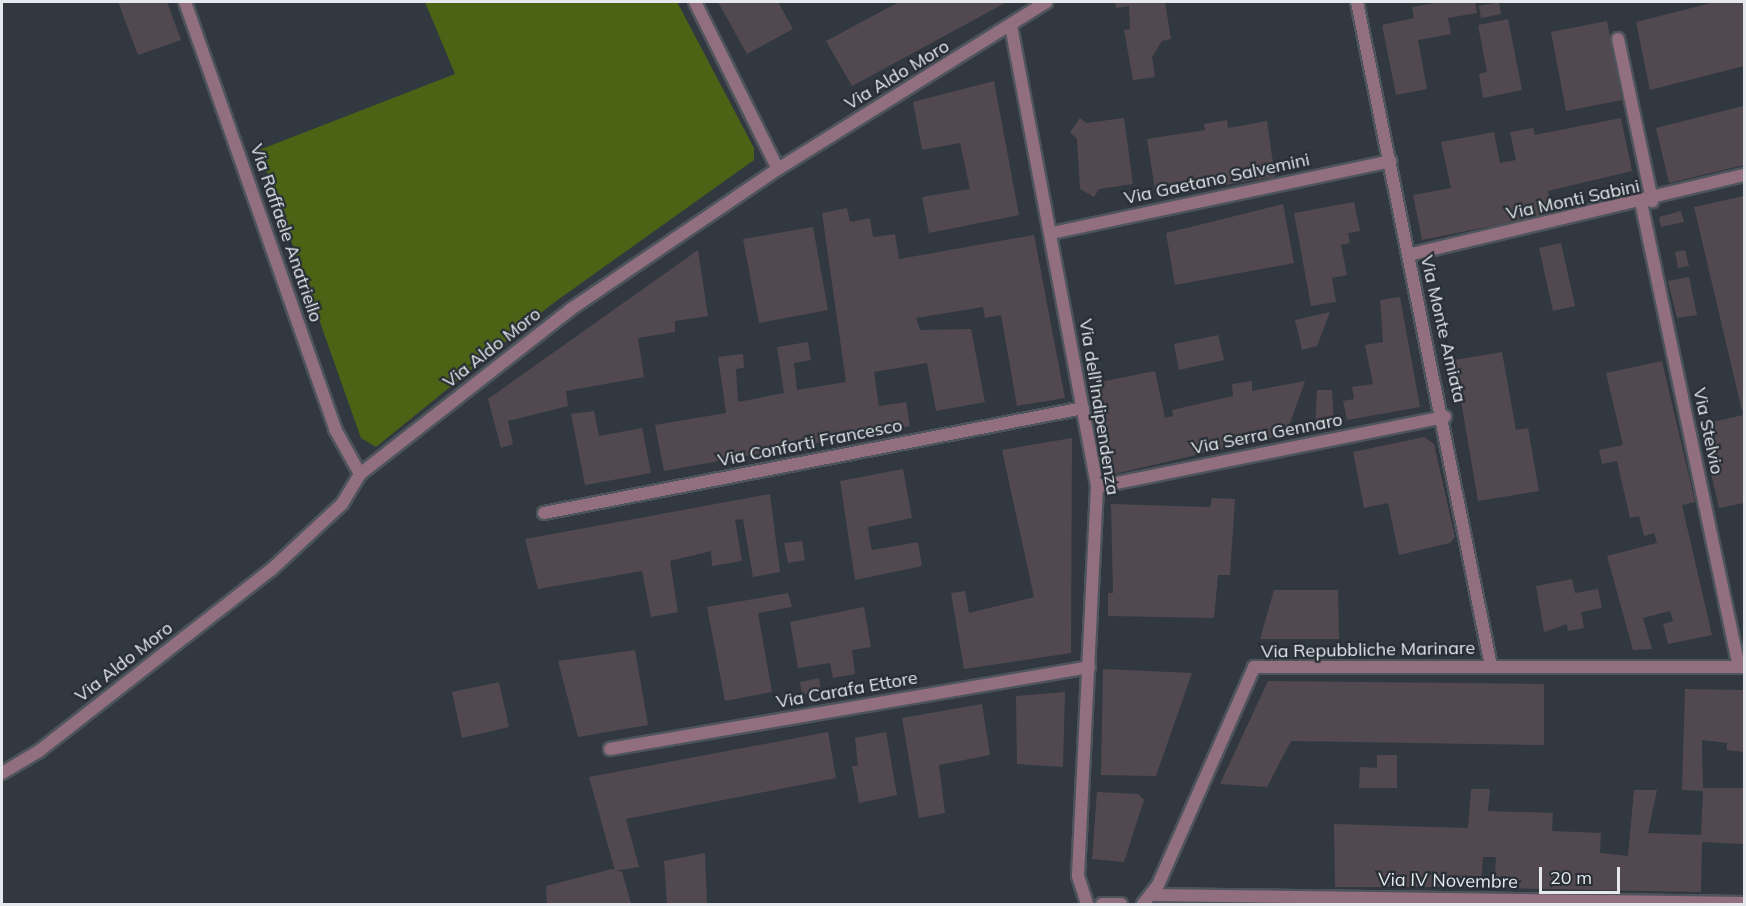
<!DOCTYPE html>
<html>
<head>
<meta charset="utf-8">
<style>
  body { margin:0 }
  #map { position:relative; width:1746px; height:906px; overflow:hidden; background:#313840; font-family:Mulish,sans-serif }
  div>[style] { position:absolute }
  .green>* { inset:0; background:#4c6315 }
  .building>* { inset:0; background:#524950 }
  .roads { filter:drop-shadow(2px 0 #4e545c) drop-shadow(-2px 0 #4e545c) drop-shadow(0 2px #4e545c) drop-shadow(0 -2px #4e545c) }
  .street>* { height:12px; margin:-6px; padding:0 6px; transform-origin:6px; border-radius:6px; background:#926f7f }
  span { translate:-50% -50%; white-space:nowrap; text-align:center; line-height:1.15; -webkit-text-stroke:4.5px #272e35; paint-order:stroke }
  .street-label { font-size:18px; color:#e5e9ee }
  .frame { position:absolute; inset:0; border:3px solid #e5e9ee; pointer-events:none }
  .scale { position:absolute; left:1539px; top:867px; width:81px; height:27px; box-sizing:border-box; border:3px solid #e5e9ee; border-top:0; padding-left:8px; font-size:18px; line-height:21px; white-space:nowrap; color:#e5e9ee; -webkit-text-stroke:4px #272e35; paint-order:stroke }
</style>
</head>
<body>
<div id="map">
  <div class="green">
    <i style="clip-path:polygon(425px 2px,677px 2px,754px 148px,754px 160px,552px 304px,376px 447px,361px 438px,259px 150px,455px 74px)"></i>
  </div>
  <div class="building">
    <i style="clip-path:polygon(118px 2px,167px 2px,181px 40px,138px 55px)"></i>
    <i style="clip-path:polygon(718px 2px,778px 2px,793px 29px,747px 54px)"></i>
    <i style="clip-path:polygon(899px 2px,1007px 2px,852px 86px,826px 41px)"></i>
    <i style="clip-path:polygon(1115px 2px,1165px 2px,1171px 39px,1162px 41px,1152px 57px,1155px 77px,1133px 80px,1124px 30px,1130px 29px,1129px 6px,1116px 8px)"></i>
    <i style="clip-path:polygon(1441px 2px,1475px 2px,1477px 13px,1448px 18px,1451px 34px,1418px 40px,1427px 89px,1396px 95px,1382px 25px,1414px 18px,1412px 7px)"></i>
    <i style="clip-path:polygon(1499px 2px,1501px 14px,1481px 18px,1479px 6px)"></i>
    <i style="clip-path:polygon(1715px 2px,1744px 2px,1744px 66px,1650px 90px,1636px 22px)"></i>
    <i style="clip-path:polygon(1508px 19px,1522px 90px,1483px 98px,1479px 74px,1487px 72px,1478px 25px)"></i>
    <i style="clip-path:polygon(1607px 21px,1622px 100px,1566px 111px,1551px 32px)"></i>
    <i style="clip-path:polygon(994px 81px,1019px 215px,929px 233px,922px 197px,970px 189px,960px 143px,922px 150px,913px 102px)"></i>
    <i style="clip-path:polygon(1744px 99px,1744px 165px,1669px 183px,1656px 128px,1743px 106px)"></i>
    <i style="clip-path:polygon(1080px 118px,1086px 123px,1124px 118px,1133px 184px,1099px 189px,1094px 197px,1080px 189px,1077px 139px,1070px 132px)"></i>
    <i style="clip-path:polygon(1621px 118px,1632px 171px,1548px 191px,1553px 214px,1422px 240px,1413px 195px,1451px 188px,1441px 142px,1494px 132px,1500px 163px,1516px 160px,1510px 132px,1533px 128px,1535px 135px)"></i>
    <i style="clip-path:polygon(1227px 120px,1228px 128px,1267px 121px,1275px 177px,1156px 196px,1147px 139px,1205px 130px,1204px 124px)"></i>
    <i style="clip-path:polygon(1744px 196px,1744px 503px,1719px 508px,1700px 425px,1743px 415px,1694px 207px)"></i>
    <i style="clip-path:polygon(1354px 202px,1360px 231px,1348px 233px,1350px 243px,1341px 245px,1347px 275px,1332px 278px,1336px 302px,1311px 306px,1294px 213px)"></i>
    <i style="clip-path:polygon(1283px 204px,1294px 263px,1175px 285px,1166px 233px)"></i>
    <i style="clip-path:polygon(847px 208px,850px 222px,870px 218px,873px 237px,895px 234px,899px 259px,1034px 235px,1065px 398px,1017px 406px,1001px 315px,985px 318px,983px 307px,916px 318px,920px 330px,971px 329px,985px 402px,936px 411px,927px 363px,874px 372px,879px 406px,906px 402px,910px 426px,664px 471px,655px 425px,726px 413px,718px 357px,743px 354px,744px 368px,736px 369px,738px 402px,784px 393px,777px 347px,808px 342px,811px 360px,794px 363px,797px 390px,846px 382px,822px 213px)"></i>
    <i style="clip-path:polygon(1681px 211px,1684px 222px,1661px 227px,1659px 217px)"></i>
    <i style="clip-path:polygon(813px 227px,828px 310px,759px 323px,743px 239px)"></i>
    <i style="clip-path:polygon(1561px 243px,1575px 306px,1553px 311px,1539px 248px)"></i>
    <i style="clip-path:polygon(698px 250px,708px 316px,675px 321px,675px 332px,638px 338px,644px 377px,566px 391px,568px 406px,508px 421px,513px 444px,501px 448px,488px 399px)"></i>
    <i style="clip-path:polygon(1685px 250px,1689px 266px,1678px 268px,1675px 252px)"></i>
    <i style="clip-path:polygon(1689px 277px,1697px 315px,1677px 318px,1668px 281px)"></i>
    <i style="clip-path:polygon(1400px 297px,1420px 407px,1347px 420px,1343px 401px,1354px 399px,1352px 387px,1373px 384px,1365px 345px,1383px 342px,1380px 300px)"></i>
    <i style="clip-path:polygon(1330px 312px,1317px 346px,1302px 350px,1295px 320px)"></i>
    <i style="clip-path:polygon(1218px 335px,1224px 360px,1179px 370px,1174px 344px)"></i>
    <i style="clip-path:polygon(1502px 352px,1516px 430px,1528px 428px,1539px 491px,1478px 501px,1454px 360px)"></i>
    <i style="clip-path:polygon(1662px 361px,1695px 502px,1682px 505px,1712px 635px,1668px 644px,1663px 624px,1673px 621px,1670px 611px,1643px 618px,1652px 649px,1633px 650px,1607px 556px,1657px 543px,1654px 533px,1644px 536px,1639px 516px,1630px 518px,1617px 461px,1602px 464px,1599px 450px,1623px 445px,1606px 373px)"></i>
    <i style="clip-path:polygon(1155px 371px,1165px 418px,1173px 416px,1172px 410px,1233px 396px,1232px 384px,1252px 381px,1252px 391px,1305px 381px,1286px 434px,1106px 476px,1101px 453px,1109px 452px,1100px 382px)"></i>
    <i style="clip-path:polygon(1317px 390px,1332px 390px,1334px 423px,1315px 428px)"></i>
    <i style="clip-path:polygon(594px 411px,599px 436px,642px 428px,651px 473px,585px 485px,571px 414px)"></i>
    <i style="clip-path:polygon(1424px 437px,1434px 444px,1455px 537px,1450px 543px,1399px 555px,1388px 503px,1364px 508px,1353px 452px)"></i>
    <i style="clip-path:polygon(1072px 438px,1071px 653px,964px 669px,951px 593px,965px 591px,969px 613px,1034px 597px,1002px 450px)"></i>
    <i style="clip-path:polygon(903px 469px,912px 518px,868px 527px,870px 542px,872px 550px,918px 542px,922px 566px,855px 580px,840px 481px)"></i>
    <i style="clip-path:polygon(770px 494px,780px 572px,753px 577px,743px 519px,735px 520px,742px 561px,712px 566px,711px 551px,670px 561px,678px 612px,651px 617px,642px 571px,538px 589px,525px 539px)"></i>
    <i style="clip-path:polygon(1212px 498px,1235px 499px,1230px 575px,1218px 575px,1214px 618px,1108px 616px,1108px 593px,1113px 593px,1111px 504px,1210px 507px)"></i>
    <i style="clip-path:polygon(802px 541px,805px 560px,788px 563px,784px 543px)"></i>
    <i style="clip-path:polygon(1572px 579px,1575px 593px,1598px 589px,1602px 608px,1581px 612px,1584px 628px,1568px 631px,1567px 624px,1544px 632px,1536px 586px)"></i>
    <i style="clip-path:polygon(1274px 590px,1338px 590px,1339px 639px,1260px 639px)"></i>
    <i style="clip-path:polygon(788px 593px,792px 607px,758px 613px,772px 692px,725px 701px,707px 607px)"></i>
    <i style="clip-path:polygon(864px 607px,871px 647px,852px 650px,855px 674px,833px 678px,830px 663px,798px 668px,790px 622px)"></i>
    <i style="clip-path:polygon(635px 650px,648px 725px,578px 737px,558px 661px)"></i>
    <i style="clip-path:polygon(1103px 669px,1192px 673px,1156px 776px,1101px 775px)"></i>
    <i style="clip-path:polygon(819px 678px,821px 691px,802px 694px,800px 682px)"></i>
    <i style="clip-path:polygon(1268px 681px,1544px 684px,1544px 745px,1291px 741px,1267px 787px,1220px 784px)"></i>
    <i style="clip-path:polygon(499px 682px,509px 727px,462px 738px,452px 692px)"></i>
    <i style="clip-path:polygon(1685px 689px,1744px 690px,1744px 752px,1727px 750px,1727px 743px,1702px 740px,1702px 748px,1703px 788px,1744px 788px,1744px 844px,1702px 842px,1701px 892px,1494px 888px,1496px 857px,1483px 857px,1481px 887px,1335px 887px,1334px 824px,1468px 828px,1471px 789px,1490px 789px,1488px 811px,1553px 813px,1552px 831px,1601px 833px,1600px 853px,1628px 856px,1634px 790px,1657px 790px,1648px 833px,1701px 835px,1703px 791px,1682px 790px)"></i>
    <i style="clip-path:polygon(1065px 692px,1063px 767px,1017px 764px,1016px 696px)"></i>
    <i style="clip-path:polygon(982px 704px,990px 755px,939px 765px,945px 813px,919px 818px,902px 718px)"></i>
    <i style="clip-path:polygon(828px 732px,836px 778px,626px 819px,639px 867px,615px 871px,589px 777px)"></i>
    <i style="clip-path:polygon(886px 732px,897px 795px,859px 803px,852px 766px,858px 766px,855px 738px)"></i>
    <i style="clip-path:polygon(1377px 755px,1397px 755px,1397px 788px,1359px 788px,1360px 767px,1377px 768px)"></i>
    <i style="clip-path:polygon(1097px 792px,1138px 794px,1144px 800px,1124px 862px,1092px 859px)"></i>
    <i style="clip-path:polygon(705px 853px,707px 904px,667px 904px,664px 861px)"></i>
    <i style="clip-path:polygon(612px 869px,622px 872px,631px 904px,547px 904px,546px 886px)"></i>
  </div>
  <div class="roads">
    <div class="street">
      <i style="left:185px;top:2px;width:453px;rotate:70.6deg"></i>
      <i style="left:335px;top:429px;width:51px;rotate:60.9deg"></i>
      <i style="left:695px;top:2px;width:186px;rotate:63.6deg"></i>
      <i style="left:1357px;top:2px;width:677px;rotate:78.59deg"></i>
      <i style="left:1011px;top:26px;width:469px;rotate:79.4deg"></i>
      <i style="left:1097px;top:487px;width:389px;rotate:92.8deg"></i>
      <i style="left:1078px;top:876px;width:29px;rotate:72deg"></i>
      <i style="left:1618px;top:39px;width:166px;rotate:78.1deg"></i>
      <i style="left:1641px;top:202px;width:475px;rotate:78.1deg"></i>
      <i style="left:1052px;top:233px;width:346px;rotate:-12deg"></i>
      <i style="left:1408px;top:255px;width:345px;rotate:-13.4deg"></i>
      <i style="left:1097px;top:487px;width:355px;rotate:-11.4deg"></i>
      <i style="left:544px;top:513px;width:549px;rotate:-11.02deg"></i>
      <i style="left:610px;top:749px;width:486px;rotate:-9.7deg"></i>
      <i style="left:2px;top:773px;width:43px;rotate:-30.7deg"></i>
      <i style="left:39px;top:751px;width:294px;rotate:-38deg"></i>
      <i style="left:271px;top:570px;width:97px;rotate:-42.9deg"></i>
      <i style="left:342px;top:504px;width:35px;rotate:-59deg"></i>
      <i style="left:360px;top:474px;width:268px;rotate:-38deg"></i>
      <i style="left:571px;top:309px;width:250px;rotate:-34.1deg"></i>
      <i style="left:778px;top:169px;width:316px;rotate:-31.9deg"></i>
      <i style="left:1152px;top:895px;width:592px;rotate:0.77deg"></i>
      <i style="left:1102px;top:904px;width:19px"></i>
      <i style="left:1143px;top:904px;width:24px;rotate:-52deg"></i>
      <i style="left:1158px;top:885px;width:238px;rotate:-66.2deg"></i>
      <i style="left:1254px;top:667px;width:490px"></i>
    </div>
  </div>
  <div class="street-label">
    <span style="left:897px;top:75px;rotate:-31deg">Via Aldo Moro</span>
    <span style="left:1217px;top:179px;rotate:-12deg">Via Gaetano Salvemini</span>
    <span style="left:1573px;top:200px;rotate:-12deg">Via Monti Sabini</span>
    <span style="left:286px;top:233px;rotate:71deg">Via Raffaele Anatriello</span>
    <span style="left:1443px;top:329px;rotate:77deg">Via Monte Amiata</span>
    <span style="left:492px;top:348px;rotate:-38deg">Via Aldo Moro</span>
    <span style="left:1099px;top:407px;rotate:81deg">Via dell'Indipendenza</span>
    <span style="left:1708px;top:431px;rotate:78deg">Via Stelvio</span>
    <span style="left:1267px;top:434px;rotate:-11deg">Via Serra Gennaro</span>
    <span style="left:810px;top:443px;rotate:-11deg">Via Conforti Francesco</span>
    <span style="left:1368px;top:650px;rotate:-1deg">Via Repubbliche Marinare</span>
    <span style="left:124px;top:662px;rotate:-38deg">Via Aldo Moro</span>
    <span style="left:847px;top:690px;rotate:-10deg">Via Carafa Ettore</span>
    <span style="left:1448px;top:881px;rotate:1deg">Via IV Novembre</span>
  </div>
  <div class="frame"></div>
  <div class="scale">20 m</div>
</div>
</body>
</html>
